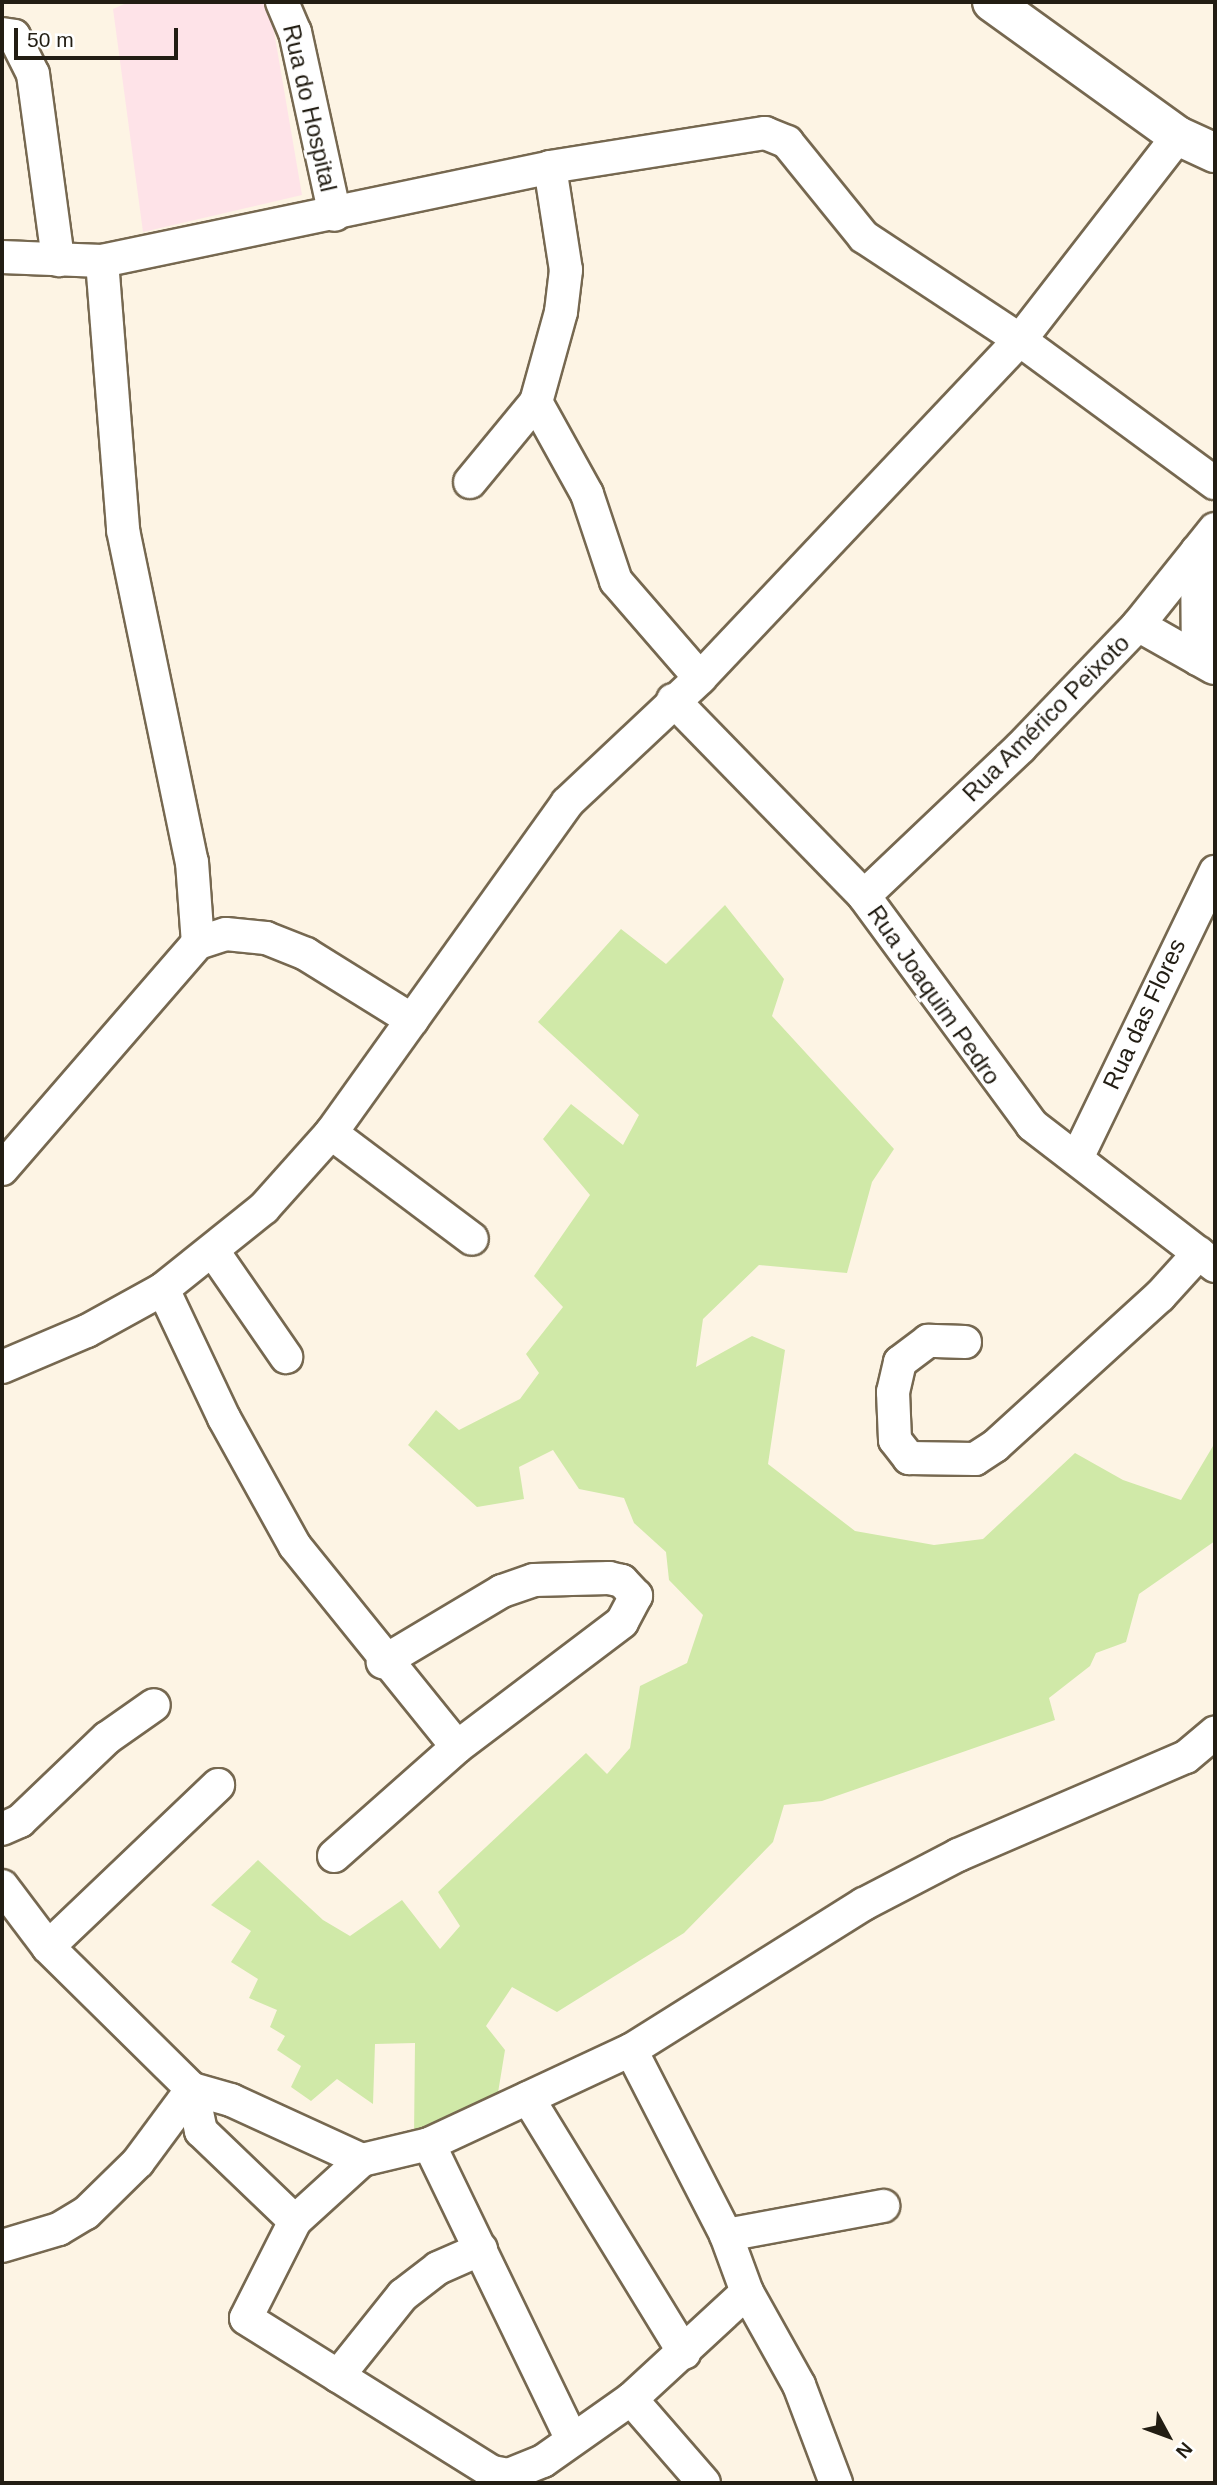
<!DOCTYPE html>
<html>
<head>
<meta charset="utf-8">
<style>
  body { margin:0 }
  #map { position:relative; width:1217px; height:2485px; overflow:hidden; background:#fdf4e4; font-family:Arial,sans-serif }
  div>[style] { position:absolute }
  .medical>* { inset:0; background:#fee3e8 }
  .green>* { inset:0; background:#d0e9a8 }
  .roads { filter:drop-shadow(2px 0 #766850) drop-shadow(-2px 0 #766850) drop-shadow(0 2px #766850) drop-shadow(0 -2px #766850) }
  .minor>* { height:32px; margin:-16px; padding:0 16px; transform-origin:16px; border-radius:16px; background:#fff }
  .major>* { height:38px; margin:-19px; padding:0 19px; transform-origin:19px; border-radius:19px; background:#fff }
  span { translate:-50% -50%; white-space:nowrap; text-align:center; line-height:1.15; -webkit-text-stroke:6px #fff; paint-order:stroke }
  .street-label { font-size:24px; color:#221d13 }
  .frame { position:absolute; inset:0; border:4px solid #221d13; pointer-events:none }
  .north { position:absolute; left:1133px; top:2401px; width:70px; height:70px; -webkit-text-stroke:5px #fff; paint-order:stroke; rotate:131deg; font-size:19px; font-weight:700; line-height:28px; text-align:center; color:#221d13 }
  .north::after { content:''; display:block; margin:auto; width:24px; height:32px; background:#221d13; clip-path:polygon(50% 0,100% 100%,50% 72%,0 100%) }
  .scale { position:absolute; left:14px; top:28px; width:164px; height:32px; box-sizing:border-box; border:4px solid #221d13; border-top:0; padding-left:9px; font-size:21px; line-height:24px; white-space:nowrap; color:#221d13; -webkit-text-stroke:5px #fff; paint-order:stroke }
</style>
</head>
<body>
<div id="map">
  <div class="medical">
    <i style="clip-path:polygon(129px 2px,269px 2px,302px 195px,143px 232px,113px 9px)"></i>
  </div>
  <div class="green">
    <i style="clip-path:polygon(725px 905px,784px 979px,772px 1016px,894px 1149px,872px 1182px,847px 1273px,759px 1265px,703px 1319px,696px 1367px,752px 1336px,785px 1350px,768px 1464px,855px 1531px,934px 1545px,983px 1539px,1075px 1453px,1123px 1480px,1181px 1500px,1213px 1446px,1215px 1541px,1139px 1594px,1126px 1642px,1096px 1653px,1090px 1666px,1049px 1698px,1055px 1720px,822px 1801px,784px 1805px,773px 1842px,684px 1933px,557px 2012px,512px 1987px,486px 2026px,505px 2050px,496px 2105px,414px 2136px,415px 2043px,375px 2044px,373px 2104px,337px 2079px,311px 2101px,291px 2087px,301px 2066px,277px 2050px,285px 2036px,270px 2027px,277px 2010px,249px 1998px,258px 1979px,231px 1962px,251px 1931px,211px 1905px,258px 1860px,323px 1920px,350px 1936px,402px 1900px,440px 1949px,460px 1926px,438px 1892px,586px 1753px,607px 1774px,630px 1748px,640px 1686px,687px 1663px,703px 1615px,669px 1580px,666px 1552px,634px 1523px,624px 1498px,579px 1489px,553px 1450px,519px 1467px,524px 1499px,477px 1507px,408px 1445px,436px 1410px,459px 1430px,520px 1399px,539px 1373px,526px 1354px,563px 1307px,534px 1276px,590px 1195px,543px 1139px,571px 1104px,623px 1145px,639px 1115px,538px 1022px,621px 929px,666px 964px)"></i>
  </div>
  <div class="roads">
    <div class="minor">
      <i style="left:282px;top:2px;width:33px;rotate:67deg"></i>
      <i style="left:295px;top:32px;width:187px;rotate:77.7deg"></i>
      <i style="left:2px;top:34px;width:12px;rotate:9deg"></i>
      <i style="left:14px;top:36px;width:42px;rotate:63.4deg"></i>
      <i style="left:33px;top:74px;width:188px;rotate:82.3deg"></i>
      <i style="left:550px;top:167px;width:104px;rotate:81.2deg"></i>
      <i style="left:566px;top:270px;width:42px;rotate:96.8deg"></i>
      <i style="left:561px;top:312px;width:93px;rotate:105.5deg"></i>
      <i style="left:536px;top:402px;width:105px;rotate:61deg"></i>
      <i style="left:587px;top:494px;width:92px;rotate:71.6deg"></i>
      <i style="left:616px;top:581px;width:128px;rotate:49.1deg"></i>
      <i style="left:2px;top:257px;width:100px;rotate:2.3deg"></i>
      <i style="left:102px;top:261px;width:458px;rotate:-11.8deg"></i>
      <i style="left:550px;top:167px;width:218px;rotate:-9deg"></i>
      <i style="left:765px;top:133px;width:24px;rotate:22deg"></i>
      <i style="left:787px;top:142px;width:122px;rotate:51deg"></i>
      <i style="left:864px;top:237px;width:187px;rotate:33.4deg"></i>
      <i style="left:1020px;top:340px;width:242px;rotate:36.3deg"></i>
      <i style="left:102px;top:261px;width:270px;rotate:85.5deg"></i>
      <i style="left:123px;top:530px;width:339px;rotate:78.3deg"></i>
      <i style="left:192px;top:862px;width:81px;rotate:85.8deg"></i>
      <i style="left:470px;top:482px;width:104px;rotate:-50.5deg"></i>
      <i style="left:1197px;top:551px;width:108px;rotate:89.5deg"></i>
      <i style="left:1138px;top:625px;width:87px;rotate:29.5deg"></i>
      <i style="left:673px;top:700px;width:274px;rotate:45.7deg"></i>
      <i style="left:864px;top:896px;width:284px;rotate:53.7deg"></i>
      <i style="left:1032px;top:1125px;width:231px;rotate:37.6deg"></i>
      <i style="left:864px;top:896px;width:216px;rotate:-43.5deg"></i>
      <i style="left:1021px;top:747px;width:169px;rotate:-46.2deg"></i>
      <i style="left:1138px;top:625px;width:123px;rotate:-51.3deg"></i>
      <i style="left:331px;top:1133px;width:176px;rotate:36.9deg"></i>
      <i style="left:1077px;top:1158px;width:318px;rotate:-64.2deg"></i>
      <i style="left:2px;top:1169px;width:299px;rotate:-49.1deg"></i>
      <i style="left:198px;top:943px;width:29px;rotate:-18deg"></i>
      <i style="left:226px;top:934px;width:40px;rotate:5.7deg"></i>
      <i style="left:266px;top:938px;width:43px;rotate:21.8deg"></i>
      <i style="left:306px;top:954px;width:125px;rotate:31.9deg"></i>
      <i style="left:213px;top:1251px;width:129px;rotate:55.4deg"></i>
      <i style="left:163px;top:1289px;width:143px;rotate:64.7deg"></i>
      <i style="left:224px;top:1418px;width:146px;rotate:61deg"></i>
      <i style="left:295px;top:1546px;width:258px;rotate:51.1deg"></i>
      <i style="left:965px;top:1342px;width:37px;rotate:-178deg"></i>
      <i style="left:928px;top:1341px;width:35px;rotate:143deg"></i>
      <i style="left:900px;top:1362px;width:31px;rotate:103deg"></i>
      <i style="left:893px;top:1392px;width:48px;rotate:87.6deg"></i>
      <i style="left:895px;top:1440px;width:23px;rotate:52deg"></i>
      <i style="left:909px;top:1458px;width:66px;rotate:0.9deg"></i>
      <i style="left:975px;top:1459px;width:24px;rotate:-33deg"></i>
      <i style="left:995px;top:1446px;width:223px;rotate:-42.3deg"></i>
      <i style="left:1160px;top:1296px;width:58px;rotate:-47.8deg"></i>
      <i style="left:2px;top:1367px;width:92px;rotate:-23deg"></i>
      <i style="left:87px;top:1331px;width:87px;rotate:-28.9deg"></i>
      <i style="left:163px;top:1289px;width:129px;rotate:-38.7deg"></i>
      <i style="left:264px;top:1208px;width:101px;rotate:-48.2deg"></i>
      <i style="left:331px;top:1133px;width:406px;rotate:-54.4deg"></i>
      <i style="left:567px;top:803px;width:183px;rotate:-43.2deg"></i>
      <i style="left:700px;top:678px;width:465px;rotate:-46.6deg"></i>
      <i style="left:1020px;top:340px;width:258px;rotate:-52.2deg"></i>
      <i style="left:2px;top:1829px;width:20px;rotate:-24deg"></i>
      <i style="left:20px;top:1821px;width:120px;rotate:-43.7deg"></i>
      <i style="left:107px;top:1738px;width:57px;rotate:-35.1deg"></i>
      <i style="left:334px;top:1856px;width:164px;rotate:-41.5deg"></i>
      <i style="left:457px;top:1747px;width:207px;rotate:-37.1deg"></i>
      <i style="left:622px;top:1622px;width:30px;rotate:-62deg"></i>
      <i style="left:636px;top:1596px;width:21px;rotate:-133deg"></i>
      <i style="left:622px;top:1581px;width:13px;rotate:-167deg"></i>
      <i style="left:609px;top:1578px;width:75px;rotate:178.5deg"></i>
      <i style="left:534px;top:1580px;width:34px;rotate:161deg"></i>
      <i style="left:502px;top:1591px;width:139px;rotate:149.2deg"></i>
      <i style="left:2px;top:1886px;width:76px;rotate:53deg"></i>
      <i style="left:48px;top:1947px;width:202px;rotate:44.6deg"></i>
      <i style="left:192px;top:2089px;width:41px;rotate:15.8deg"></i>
      <i style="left:231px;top:2100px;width:144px;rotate:24.6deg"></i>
      <i style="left:48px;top:1947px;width:235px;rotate:-43.6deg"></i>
      <i style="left:631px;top:2050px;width:208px;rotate:62.8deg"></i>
      <i style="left:726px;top:2235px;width:61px;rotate:69.8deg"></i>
      <i style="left:747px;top:2292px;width:107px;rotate:60.8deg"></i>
      <i style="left:799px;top:2385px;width:105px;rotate:69.3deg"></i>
      <i style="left:192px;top:2089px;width:43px;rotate:77.9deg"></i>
      <i style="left:201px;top:2131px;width:130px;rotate:43.8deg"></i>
      <i style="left:528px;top:2098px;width:299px;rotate:58.5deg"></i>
      <i style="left:429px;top:2144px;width:326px;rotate:64.2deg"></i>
      <i style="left:726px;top:2235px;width:160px;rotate:-10.5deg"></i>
      <i style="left:2px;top:2246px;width:59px;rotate:-16.6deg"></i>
      <i style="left:59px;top:2229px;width:31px;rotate:-31deg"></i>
      <i style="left:86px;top:2213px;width:73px;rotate:-44.4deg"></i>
      <i style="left:138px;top:2162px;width:91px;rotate:-53.5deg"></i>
      <i style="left:747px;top:2292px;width:158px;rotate:137.3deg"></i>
      <i style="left:631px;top:2399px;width:108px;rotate:144.8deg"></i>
      <i style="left:543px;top:2461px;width:38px;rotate:158deg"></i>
      <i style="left:508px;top:2475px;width:16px;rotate:-169deg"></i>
      <i style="left:492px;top:2472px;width:290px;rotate:-148deg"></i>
      <i style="left:246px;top:2318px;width:109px;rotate:-63.2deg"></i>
      <i style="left:295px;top:2221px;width:91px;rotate:-42.3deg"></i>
      <i style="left:362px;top:2160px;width:69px;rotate:-13.4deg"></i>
      <i style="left:429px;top:2144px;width:223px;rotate:-25deg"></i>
      <i style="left:631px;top:2050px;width:275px;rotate:-32.1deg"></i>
      <i style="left:864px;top:1904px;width:106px;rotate:-27.5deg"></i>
      <i style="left:958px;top:1855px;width:248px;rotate:-23.3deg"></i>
      <i style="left:1186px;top:1757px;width:38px;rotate:-40deg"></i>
      <i style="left:338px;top:2376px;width:104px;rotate:-51.3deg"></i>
      <i style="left:403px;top:2295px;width:44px;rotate:-37.6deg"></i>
      <i style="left:438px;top:2268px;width:47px;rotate:-23.8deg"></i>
      <i style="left:631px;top:2399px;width:111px;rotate:49deg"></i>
    </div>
    <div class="major">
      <i style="left:992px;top:2px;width:229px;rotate:35.8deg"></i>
      <i style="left:1178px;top:136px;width:41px;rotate:24.7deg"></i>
    </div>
  </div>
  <div class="street-label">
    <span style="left:310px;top:108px;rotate:77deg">Rua do Hospital</span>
    <span style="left:1046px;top:718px;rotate:-45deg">Rua Américo Peixoto</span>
    <span style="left:934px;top:995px;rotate:55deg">Rua Joaquim Pedro</span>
    <span style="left:1144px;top:1014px;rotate:-65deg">Rua das Flores</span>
  </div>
  <div class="frame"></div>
  <div class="north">N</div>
  <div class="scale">50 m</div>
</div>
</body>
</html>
